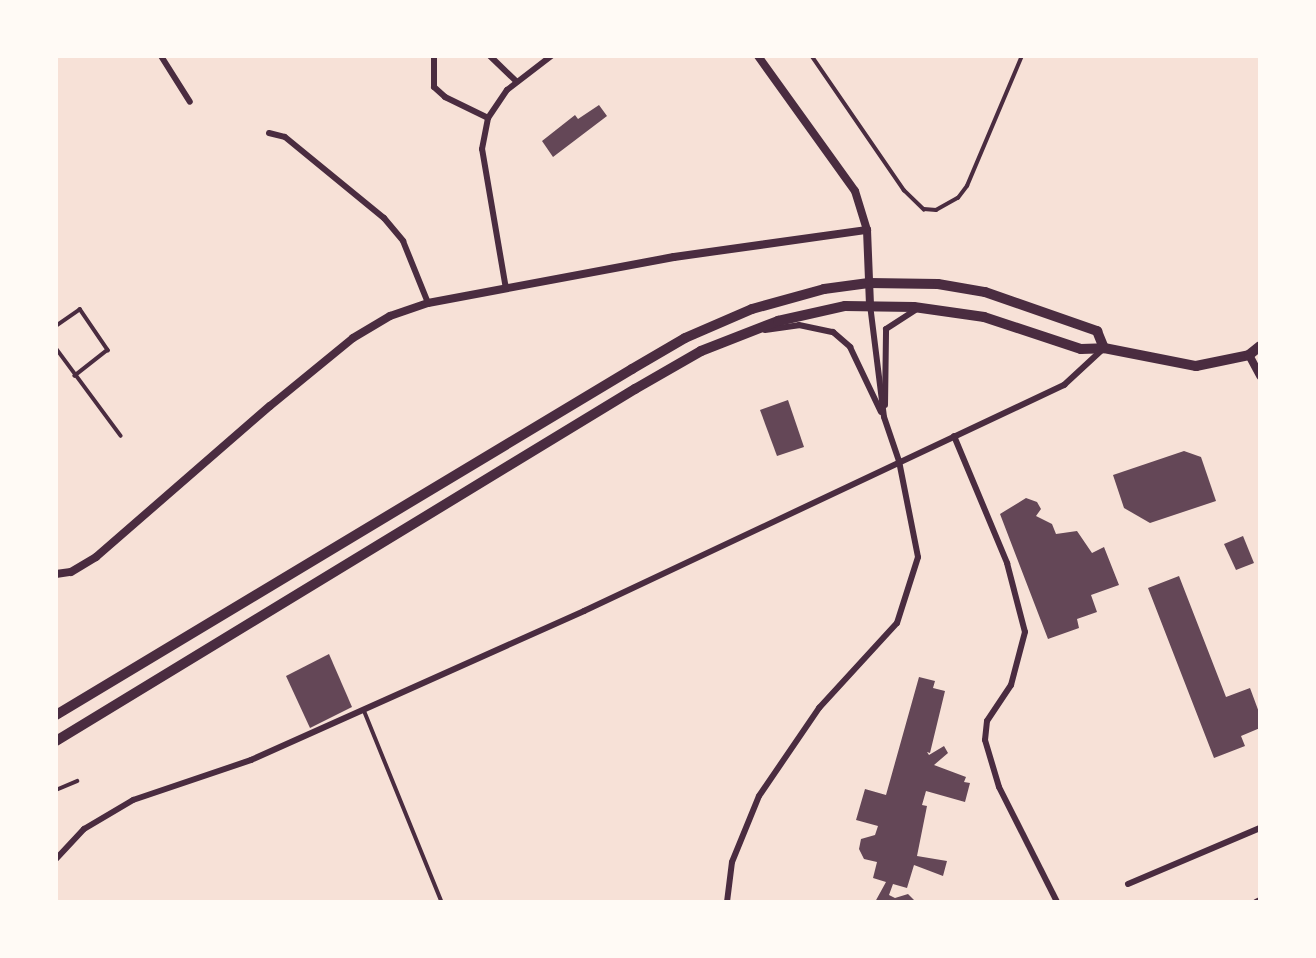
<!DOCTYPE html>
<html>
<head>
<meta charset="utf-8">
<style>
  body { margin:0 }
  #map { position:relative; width:1316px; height:958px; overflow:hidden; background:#f7e1d7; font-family:"Varela Round",sans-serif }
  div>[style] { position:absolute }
  .building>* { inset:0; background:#644757 }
  .service>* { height:3.5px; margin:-1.75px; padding:0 1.75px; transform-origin:1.75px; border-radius:1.75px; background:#4a2c40 }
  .minor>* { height:6px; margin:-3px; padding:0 3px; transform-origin:3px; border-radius:3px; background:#4a2c40 }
  .tertiary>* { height:8px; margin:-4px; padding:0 4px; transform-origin:4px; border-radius:4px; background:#4a2c40 }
  .primary>* { height:10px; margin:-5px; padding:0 5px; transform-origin:5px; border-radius:5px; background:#4a2c40 }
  span { translate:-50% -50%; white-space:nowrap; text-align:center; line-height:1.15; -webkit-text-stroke:6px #fffaf5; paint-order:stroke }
  .frame { position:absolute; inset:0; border:58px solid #fffaf5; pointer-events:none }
</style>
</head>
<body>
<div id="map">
  <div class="building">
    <i style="clip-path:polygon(599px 105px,607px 116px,553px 157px,542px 141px,575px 115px,578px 119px)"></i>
    <i style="clip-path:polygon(788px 400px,804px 447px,777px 456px,760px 410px)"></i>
    <i style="clip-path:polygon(1184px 451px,1201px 457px,1216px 501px,1150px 523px,1124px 508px,1113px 475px)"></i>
    <i style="clip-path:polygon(1026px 498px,1037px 502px,1041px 509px,1036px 516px,1052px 524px,1056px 534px,1077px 531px,1092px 553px,1104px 547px,1119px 585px,1091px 595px,1097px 612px,1077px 619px,1079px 628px,1048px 639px,1000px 514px)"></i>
    <i style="clip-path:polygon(1243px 536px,1254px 563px,1236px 570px,1224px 544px)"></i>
    <i style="clip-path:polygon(1179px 576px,1226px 697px,1250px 688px,1260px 715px,1260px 728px,1241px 736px,1245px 746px,1214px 758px,1148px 588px)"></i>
    <i style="clip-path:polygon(329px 654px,352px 707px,310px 728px,286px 676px)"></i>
    <i style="clip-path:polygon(919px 677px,935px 681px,933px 688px,945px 691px,930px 753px,927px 752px,929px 755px,944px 746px,948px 753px,934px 765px,966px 777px,964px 782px,970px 783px,965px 802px,926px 791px,922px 805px,927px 806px,917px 856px,947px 861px,943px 876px,914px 865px,907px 888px,893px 884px,889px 895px,895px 898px,908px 894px,916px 902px,875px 902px,886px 882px,873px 878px,877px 862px,864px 859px,859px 849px,861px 839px,875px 835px,878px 826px,856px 820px,865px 789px,886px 795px)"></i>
  </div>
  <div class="service">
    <i style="left:812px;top:56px;width:163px;rotate:55.5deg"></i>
    <i style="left:904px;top:190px;width:28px;rotate:44deg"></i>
    <i style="left:924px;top:209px;width:12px;rotate:5deg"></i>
    <i style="left:936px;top:210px;width:25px;rotate:-29deg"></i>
    <i style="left:958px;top:198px;width:15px;rotate:-53deg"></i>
    <i style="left:967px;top:186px;width:141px;rotate:-67.1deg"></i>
    <i style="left:56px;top:326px;width:29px;rotate:-35deg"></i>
    <i style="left:80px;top:309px;width:50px;rotate:55.7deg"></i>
    <i style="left:108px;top:350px;width:42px;rotate:141.8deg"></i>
    <i style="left:56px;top:348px;width:109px;rotate:53.5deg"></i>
    <i style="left:364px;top:710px;width:207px;rotate:67.9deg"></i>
    <i style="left:56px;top:790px;width:23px;rotate:-23deg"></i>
  </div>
  <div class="minor">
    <i style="left:161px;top:56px;width:54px;rotate:57.8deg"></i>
    <i style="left:434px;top:56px;width:31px;rotate:90deg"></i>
    <i style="left:434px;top:87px;width:15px;rotate:42deg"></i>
    <i style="left:445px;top:97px;width:48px;rotate:26deg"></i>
    <i style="left:490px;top:56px;width:37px;rotate:44deg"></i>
    <i style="left:269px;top:133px;width:16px;rotate:14deg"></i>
    <i style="left:285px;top:137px;width:128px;rotate:39.3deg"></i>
    <i style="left:384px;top:218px;width:30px;rotate:50deg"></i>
    <i style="left:403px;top:241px;width:67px;rotate:68deg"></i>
    <i style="left:506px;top:289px;width:142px;rotate:-99.7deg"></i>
    <i style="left:482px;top:149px;width:32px;rotate:-79deg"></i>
    <i style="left:488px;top:118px;width:34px;rotate:-56deg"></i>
    <i style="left:507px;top:90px;width:56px;rotate:-37.7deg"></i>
    <i style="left:765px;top:330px;width:34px;rotate:-8deg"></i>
    <i style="left:799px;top:325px;width:35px;rotate:12deg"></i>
    <i style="left:833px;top:332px;width:23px;rotate:41deg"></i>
    <i style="left:850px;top:347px;width:72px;rotate:64.5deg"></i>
    <i style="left:885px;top:405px;width:76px;rotate:-89.2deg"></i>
    <i style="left:886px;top:329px;width:35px;rotate:-33deg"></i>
    <i style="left:954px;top:436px;width:138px;rotate:67.3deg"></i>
    <i style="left:1007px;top:563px;width:71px;rotate:75.4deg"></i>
    <i style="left:1025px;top:632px;width:55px;rotate:104.8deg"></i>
    <i style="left:1011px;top:685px;width:43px;rotate:123.7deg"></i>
    <i style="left:987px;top:721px;width:19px;rotate:96deg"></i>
    <i style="left:985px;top:740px;width:49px;rotate:73.4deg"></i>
    <i style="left:999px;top:787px;width:129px;rotate:63.2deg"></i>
    <i style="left:56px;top:859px;width:41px;rotate:-47deg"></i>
    <i style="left:84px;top:829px;width:57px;rotate:-30.6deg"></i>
    <i style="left:133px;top:800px;width:125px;rotate:-18.7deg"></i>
    <i style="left:251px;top:760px;width:365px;rotate:-24.1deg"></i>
    <i style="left:584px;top:611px;width:531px;rotate:-25.21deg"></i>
    <i style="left:1064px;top:385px;width:53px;rotate:-42.7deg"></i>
    <i style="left:1128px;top:884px;width:143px;rotate:-23deg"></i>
    <i style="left:727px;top:902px;width:40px;rotate:-82.9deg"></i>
    <i style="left:732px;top:862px;width:71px;rotate:-67.8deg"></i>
    <i style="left:759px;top:796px;width:107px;rotate:-55.7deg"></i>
    <i style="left:819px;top:708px;width:115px;rotate:-47.5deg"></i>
    <i style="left:897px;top:623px;width:69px;rotate:-72.3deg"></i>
    <i style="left:918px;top:557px;width:98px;rotate:-101.2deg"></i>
    <i style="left:899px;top:461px;width:46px;rotate:-108.8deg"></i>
    <i style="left:884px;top:417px;width:113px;rotate:-97.1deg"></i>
    <i style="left:1256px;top:902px;width:4px;rotate:-27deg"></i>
  </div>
  <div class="tertiary">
    <i style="left:758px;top:56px;width:166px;rotate:54.3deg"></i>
    <i style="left:855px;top:191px;width:41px;rotate:72.9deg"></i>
    <i style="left:867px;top:230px;width:75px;rotate:87.7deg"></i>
    <i style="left:1249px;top:355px;width:24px;rotate:62deg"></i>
    <i style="left:56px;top:574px;width:15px;rotate:-8deg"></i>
    <i style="left:71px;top:572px;width:29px;rotate:-31deg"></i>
    <i style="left:96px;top:557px;width:230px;rotate:-41deg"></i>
    <i style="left:270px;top:406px;width:107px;rotate:-39.3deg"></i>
    <i style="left:353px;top:338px;width:43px;rotate:-30.7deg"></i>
    <i style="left:390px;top:316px;width:40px;rotate:-18.9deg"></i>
    <i style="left:428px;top:303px;width:250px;rotate:-10.6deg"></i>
    <i style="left:674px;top:257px;width:195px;rotate:-8deg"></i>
  </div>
  <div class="primary">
    <i style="left:56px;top:715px;width:672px;rotate:-30.99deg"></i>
    <i style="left:632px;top:369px;width:61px;rotate:-30.3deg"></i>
    <i style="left:685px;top:338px;width:73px;rotate:-23.4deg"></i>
    <i style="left:752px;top:309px;width:75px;rotate:-15.5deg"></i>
    <i style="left:824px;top:289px;width:45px;rotate:-7.6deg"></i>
    <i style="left:869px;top:283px;width:69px;rotate:0.8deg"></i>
    <i style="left:938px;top:284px;width:48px;rotate:9.7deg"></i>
    <i style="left:985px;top:292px;width:119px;rotate:19.2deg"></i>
    <i style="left:1097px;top:331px;width:18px;rotate:68deg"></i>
    <i style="left:56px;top:741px;width:678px;rotate:-31.3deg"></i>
    <i style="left:635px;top:389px;width:76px;rotate:-29.9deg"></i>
    <i style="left:701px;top:351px;width:83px;rotate:-21.3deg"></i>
    <i style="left:778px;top:321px;width:69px;rotate:-12.6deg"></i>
    <i style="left:845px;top:306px;width:69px;rotate:0.8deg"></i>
    <i style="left:914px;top:307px;width:71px;rotate:8.1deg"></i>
    <i style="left:984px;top:317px;width:102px;rotate:18.3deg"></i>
    <i style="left:1081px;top:349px;width:23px;rotate:-2deg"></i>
    <i style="left:1104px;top:348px;width:94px;rotate:11.1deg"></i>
    <i style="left:1196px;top:366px;width:54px;rotate:-11.7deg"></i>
    <i style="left:1249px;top:355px;width:14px;rotate:-39deg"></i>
  </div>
  <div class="frame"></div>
</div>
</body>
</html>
